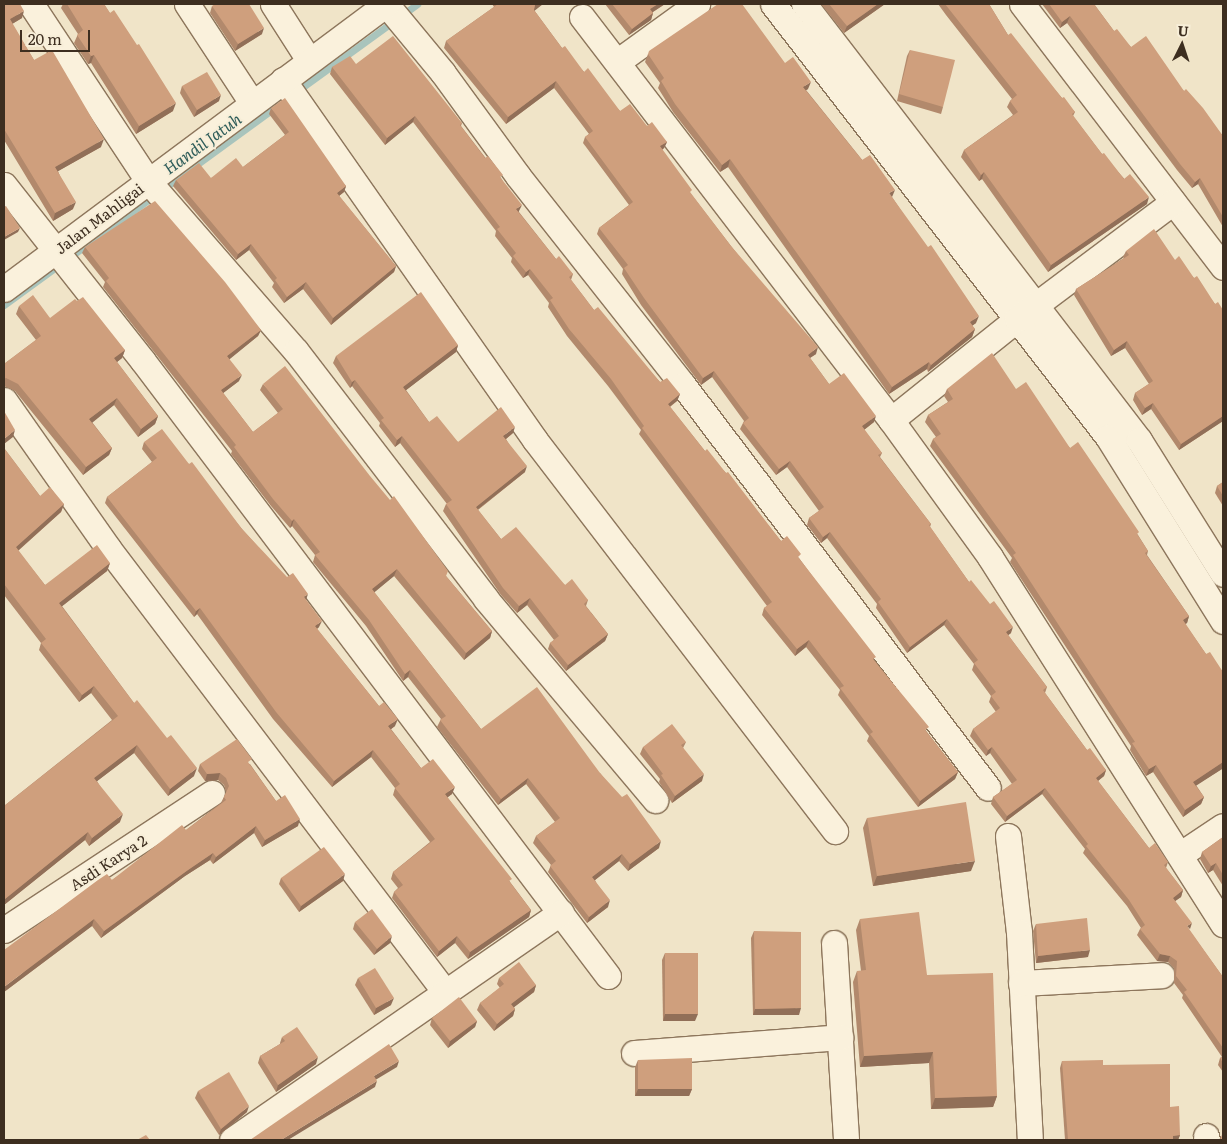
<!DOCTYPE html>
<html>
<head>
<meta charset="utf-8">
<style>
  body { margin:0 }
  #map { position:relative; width:1227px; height:1144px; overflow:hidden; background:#f0e4c8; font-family:Literata,serif }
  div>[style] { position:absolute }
  .stream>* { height:7px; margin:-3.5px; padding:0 3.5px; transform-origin:3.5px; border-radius:3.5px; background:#a9c4bc }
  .roads { filter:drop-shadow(1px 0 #8d765c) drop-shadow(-1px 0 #8d765c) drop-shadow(0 1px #8d765c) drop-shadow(0 -1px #8d765c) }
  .minor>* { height:25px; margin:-12.5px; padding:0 12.5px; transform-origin:12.5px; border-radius:12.5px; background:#faf1dc }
  .wall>* { inset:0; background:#b2896c }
  .shaded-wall>* { inset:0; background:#916f58 }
  .building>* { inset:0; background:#cf9f7d }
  span { translate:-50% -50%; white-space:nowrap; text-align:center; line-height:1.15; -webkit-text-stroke:4px #f7eed8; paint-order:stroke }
  .street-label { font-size:15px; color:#3d2e20 }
  .water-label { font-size:16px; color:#2f5d5a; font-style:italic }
  .frame { position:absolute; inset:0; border:5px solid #3d2e20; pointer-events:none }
  .north { position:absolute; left:1157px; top:20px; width:50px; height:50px; -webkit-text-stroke:4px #f7eed8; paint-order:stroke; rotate:4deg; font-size:14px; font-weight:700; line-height:20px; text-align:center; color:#3d2e20 }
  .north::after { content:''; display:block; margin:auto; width:18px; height:22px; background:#3d2e20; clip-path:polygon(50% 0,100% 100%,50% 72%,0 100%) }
  .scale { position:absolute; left:20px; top:30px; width:70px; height:22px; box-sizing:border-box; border:2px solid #3d2e20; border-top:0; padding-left:6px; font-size:15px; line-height:18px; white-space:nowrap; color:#3d2e20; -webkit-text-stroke:4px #f7eed8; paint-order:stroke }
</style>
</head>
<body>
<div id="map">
  <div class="stream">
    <i style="left:296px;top:92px;width:150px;rotate:-36deg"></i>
    <i style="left:4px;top:305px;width:338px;rotate:-36.1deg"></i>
  </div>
  <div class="roads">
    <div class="minor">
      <i style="left:31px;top:4px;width:212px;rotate:56.5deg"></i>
      <i style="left:148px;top:181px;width:225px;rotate:49deg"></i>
      <i style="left:296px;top:351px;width:312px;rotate:52.5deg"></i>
      <i style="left:486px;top:599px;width:263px;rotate:49.9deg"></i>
      <i style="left:187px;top:4px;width:118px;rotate:56.7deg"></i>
      <i style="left:273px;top:4px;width:67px;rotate:57.3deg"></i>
      <i style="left:386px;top:4px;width:89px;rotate:50.4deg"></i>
      <i style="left:443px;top:73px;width:127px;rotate:53.9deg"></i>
      <i style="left:518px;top:176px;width:266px;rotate:51.7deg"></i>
      <i style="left:683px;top:385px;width:505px;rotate:52.88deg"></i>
      <i style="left:773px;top:4px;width:547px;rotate:52.27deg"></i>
      <i style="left:1108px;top:437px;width:217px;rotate:58deg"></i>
      <i style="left:804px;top:4px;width:550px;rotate:52.46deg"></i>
      <i style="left:1139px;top:440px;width:158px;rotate:57.9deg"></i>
      <i style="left:1022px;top:4px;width:331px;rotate:52.6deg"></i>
      <i style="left:582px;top:17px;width:508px;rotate:52.52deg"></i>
      <i style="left:891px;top:420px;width:169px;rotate:54.1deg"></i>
      <i style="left:990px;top:557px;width:435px;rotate:57.6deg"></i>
      <i style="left:617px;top:62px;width:99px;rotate:-35.9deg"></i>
      <i style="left:283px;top:80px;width:439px;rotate:55deg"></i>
      <i style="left:535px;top:440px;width:493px;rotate:52.5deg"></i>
      <i style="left:4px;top:185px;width:224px;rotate:51.7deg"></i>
      <i style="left:143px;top:361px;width:771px;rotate:52.91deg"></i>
      <i style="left:4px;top:289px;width:477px;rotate:-36.7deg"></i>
      <i style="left:4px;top:400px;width:181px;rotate:54.9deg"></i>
      <i style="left:108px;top:548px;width:557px;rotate:52.8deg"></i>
      <i style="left:891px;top:420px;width:161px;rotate:-38.7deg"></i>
      <i style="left:1017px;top:319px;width:195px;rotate:-36.9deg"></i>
      <i style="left:1008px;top:836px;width:97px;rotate:83.5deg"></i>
      <i style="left:1019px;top:932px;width:208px;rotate:87deg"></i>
      <i style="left:1181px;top:854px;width:50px;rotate:-33.7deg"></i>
      <i style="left:4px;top:930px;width:249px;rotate:-33.4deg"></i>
      <i style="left:834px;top:943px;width:197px;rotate:86.5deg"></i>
      <i style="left:1021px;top:983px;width:141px;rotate:-3.2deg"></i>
      <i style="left:634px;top:1053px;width:207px;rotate:-4.4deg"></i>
      <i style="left:1206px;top:1136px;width:4px;rotate:76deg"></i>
      <i style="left:232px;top:1140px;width:400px;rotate:-34.7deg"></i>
    </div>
  </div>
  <div class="wall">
    <i style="clip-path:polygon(4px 4px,22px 18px,12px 24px,34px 60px,101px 147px,58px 171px,73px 209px,53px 221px,4px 140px)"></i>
    <i style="clip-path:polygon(63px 4px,104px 4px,173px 111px,136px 134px,91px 63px,88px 64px,74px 43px,78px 34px,61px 8px)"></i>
    <i style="clip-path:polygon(492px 4px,543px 4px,534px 10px,562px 48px,620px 111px,647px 126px,667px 142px,664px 148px,662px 150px,691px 194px,731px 246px,816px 354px,810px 358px,829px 384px,874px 422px,864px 430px,882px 453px,880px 457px,931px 524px,930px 527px,969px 582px,1011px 633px,1008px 635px,1047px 687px,1045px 693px,1087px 750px,1106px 770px,1104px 776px,1098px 781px,1149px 848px,1168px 862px,1166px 868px,1183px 890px,1181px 897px,1175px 901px,1189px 930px,1223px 977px,1223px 1072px,1218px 1065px,1220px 1058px,1222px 1057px,1182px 998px,1183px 995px,1174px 983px,1174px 968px,1168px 962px,1157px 961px,1137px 935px,1140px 929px,1141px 928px,1127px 906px,1083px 853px,1085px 849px,1042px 794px,1005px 822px,991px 804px,993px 797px,1012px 784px,990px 753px,986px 756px,970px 736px,973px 729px,996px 712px,989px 702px,991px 696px,972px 670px,974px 664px,944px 625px,907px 653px,876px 608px,877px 604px,827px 538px,821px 543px,807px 525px,809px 518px,819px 511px,787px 467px,776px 475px,740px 429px,744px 421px,712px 377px,701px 385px,641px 305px,622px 274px,623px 269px,597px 234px,599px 228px,629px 205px,583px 143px,585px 137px,589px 134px,554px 88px,506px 124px,444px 48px,446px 41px,494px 7px)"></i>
    <i style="clip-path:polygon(605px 4px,665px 4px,653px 12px,653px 13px,651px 20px,629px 35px)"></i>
    <i style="clip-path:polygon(821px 4px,885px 4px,844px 33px)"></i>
    <i style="clip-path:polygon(938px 4px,989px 4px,1008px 35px,1062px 98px,1075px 112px,1073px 116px,1102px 154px,1147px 204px,1048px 272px,982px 179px,979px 181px,961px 157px,964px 150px,1013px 115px,1007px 107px,1010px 101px,1012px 99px,946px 15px)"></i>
    <i style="clip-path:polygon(1042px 4px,1094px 4px,1114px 31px,1131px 47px,1184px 91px,1223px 136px,1223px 227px,1198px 184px,1192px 188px,1177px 170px,1067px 23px,1060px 28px)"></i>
    <i style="clip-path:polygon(212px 6px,262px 34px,235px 51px,210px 13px)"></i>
    <i style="clip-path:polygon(910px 50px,943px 107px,941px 114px,897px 101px,907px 56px)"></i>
    <i style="clip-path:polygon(648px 54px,785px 63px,808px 89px,806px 90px,892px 197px,976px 323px,972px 326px,975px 329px,972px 337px,928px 372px,927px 369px,889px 394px,728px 167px,720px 172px,673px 112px,658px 88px,660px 83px,645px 62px)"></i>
    <i style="clip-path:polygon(356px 64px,462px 123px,461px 126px,501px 178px,519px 211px,519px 212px,556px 259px,573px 274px,571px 280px,594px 310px,660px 382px,680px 394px,677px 401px,670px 407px,705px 451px,726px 473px,781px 541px,799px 558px,927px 732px,958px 772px,955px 779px,918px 807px,867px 741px,869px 736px,838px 695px,840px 690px,806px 647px,795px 656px,762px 615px,764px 608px,767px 606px,639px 434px,641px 430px,608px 386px,567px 336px,548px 307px,549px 303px,528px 275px,523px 278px,511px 262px,512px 258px,495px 236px,496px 231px,413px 122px,385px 145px,330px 74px,332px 67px)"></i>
    <i style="clip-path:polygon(182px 86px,219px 101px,194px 117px,180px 93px)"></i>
    <i style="clip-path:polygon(271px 108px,346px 186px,344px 192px,339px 196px,396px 266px,394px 272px,331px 325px,303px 289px,284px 303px,272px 287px,274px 283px,249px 250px,236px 260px,173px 186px,176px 180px,211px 178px,243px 167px,285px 135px,269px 114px)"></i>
    <i style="clip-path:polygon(85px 247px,261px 330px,258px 336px,229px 359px,239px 381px,223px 393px,253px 432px,278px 413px,260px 390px,263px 384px,446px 576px,492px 631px,490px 638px,464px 660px,394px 576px,374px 592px,481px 729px,600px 773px,659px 848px,628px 871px,619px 861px,595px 880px,608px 907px,587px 923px,548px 872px,551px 865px,533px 843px,536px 836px,555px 822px,526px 784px,498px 805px,437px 727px,441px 719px,408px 677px,403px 681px,366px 626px,313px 562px,315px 555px,292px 526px,290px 528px,271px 506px,231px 454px,232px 451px,103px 287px,105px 282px,82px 253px)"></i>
    <i style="clip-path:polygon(1126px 251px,1175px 260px,1194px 278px,1215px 304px,1223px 310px,1223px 421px,1179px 450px,1151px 409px,1142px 415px,1133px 400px,1135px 393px,1149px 384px,1125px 348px,1111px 356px,1074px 295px,1076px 289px,1124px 258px,1123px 257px)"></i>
    <i style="clip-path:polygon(19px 306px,50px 318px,125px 350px,122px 358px,117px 362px,158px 416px,155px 424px,138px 437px,114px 405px,92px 422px,112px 448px,109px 455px,83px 475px,15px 391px,4px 386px,4px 364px,36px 340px,16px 314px)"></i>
    <i style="clip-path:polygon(458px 345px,456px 352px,406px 390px,429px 422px,458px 442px,513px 433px,506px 439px,525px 472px,478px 510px,501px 539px,565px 585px,588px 600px,586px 606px,608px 634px,605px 641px,566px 671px,548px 649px,550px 643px,554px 640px,527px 605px,517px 613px,501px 595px,443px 511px,446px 504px,447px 504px,400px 443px,395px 447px,379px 426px,380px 423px,352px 386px,350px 388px,333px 363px,336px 356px)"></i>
    <i style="clip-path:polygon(947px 389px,1016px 389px,1070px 448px,1138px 535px,1148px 551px,1147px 555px,1189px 616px,1187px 623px,1185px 624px,1206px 654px,1223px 672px,1223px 771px,1222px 769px,1196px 785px,1204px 797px,1201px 804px,1183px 817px,1153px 772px,1146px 776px,1130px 750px,1131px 746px,1010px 562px,1012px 558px,930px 446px,933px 439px,936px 437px,925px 422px,928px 415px,948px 402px,944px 396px)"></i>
    <i style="clip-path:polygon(144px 442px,189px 464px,242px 529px,306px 600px,319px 627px,317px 629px,395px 726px,391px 729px,421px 768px,452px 794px,447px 797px,531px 910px,529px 917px,468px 959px,455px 943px,437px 957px,392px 898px,394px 892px,398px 888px,391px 879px,393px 872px,430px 842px,393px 795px,395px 788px,371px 757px,332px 787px,273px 719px,197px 614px,194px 617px,105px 503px,107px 497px,152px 462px,142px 449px)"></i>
    <i style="clip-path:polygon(4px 448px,40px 496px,64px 504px,61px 512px,18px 551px,45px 585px,110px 563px,107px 571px,62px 606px,134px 703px,194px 776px,168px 796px,134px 753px,97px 781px,120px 822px,89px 846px,85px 840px,4px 905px,4px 806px,112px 720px,91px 693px,79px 702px,39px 650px,41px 643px,4px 595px)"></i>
    <i style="clip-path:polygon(1223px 482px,1223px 506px,1215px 493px,1217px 486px)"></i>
    <i style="clip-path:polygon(686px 742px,683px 748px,702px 781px,672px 803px,659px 782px,660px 779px,640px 754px,643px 747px)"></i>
    <i style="clip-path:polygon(200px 764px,250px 764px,276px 801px,298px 826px,262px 847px,254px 833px,213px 864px,210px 860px,185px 876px,101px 938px,92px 926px,4px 992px,112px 880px,186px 830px,221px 803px,226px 792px,224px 785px,218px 780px,205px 781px,198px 771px)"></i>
    <i style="clip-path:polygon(867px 818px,971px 871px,873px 886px,863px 828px)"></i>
    <i style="clip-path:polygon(1223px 837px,1223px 886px,1213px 870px,1208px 873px,1200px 859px,1202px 852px)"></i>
    <i style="clip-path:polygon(281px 878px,343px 881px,299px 912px,279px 884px)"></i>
    <i style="clip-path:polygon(860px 919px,927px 975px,997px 1096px,993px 1107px,931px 1109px,929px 1063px,860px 1067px,853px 982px,857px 971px,861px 971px,856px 930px)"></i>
    <i style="clip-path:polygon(355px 922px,390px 943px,374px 955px,353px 929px)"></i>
    <i style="clip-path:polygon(1036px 924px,1088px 957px,1036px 963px,1033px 931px)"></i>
    <i style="clip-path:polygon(754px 931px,799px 1015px,753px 1015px,751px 938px)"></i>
    <i style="clip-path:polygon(665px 953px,695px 1021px,663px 1021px,662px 960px)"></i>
    <i style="clip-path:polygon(358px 978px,391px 1005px,374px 1015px,355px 985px)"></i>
    <i style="clip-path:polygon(499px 978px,536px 985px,534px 992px,514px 1007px,515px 1009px,513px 1016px,494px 1031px,477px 1010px,480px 1003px,500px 988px,497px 984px)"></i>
    <i style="clip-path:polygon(432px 1018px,477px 1021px,475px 1027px,448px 1048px,430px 1025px)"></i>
    <i style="clip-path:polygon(282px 1037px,316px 1064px,276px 1092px,258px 1063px,260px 1056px,280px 1044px,280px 1043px)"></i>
    <i style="clip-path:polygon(638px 1060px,692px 1089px,689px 1096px,635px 1096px,635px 1067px)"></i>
    <i style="clip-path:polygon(1062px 1061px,1103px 1065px,1170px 1107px,1180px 1135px,1178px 1140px,1065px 1140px,1060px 1068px)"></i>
    <i style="clip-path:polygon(198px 1091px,247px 1112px,219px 1135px,195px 1098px)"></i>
  </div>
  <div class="shaded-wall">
    <i style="clip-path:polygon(537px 4px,543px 4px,533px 12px,535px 5px)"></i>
    <i style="clip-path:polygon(658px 4px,665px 4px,648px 15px,650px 9px)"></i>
    <i style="clip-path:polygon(878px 4px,885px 4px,844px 33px,847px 26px)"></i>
    <i style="clip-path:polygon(24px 11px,22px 18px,7px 27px,10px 19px)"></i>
    <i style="clip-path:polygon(653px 13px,651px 20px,629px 35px,632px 29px)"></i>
    <i style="clip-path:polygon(1070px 16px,1067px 23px,1060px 28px,1062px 22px)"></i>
    <i style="clip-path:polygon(264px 28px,262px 34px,235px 51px,238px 44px)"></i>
    <i style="clip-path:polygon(94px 55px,91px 63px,88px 64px,91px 56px)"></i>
    <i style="clip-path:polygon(556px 81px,554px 88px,506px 124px,508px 117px)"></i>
    <i style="clip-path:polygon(811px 82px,808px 89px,800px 94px,803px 87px)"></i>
    <i style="clip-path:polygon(221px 95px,219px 101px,194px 117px,197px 110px)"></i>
    <i style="clip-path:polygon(176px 103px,173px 111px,136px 134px,139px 126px)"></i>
    <i style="clip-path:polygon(415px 116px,413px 122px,385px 145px,387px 138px)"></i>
    <i style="clip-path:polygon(104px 139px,101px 147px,53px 174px,55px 167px)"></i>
    <i style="clip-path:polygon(667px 142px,664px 148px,658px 153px,660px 146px)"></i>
    <i style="clip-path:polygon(730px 159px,728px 167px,720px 172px,722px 165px)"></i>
    <i style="clip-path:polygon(984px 172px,982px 179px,979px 181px,981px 175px)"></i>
    <i style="clip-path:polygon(1200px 178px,1198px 184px,1192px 188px,1195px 182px)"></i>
    <i style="clip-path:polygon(346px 186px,344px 192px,335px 199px,337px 193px)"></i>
    <i style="clip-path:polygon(895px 190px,892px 197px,889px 193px)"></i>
    <i style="clip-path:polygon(1149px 197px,1147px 204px,1048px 272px,1051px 265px)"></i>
    <i style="clip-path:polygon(76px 202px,73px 209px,53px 221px,55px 213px)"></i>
    <i style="clip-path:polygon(522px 205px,519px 211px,514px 216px,516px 209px)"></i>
    <i style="clip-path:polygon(20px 228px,18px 232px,4px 240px,4px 237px)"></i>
    <i style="clip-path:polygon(251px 244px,249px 250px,236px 260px,238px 254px)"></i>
    <i style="clip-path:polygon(396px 266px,394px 272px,331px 325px,333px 318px)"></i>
    <i style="clip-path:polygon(530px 269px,528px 275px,523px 278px,526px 272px)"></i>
    <i style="clip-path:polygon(306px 282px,303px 289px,284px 303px,287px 297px)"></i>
    <i style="clip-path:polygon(979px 316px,976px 323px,967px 329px,970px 322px)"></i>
    <i style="clip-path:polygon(975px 329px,972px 337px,928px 372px,931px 365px)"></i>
    <i style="clip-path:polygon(261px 330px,258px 336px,225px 363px,227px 356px)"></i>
    <i style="clip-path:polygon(1127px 341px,1125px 348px,1111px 356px,1114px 350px)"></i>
    <i style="clip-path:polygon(458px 345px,456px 352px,401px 394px,403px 387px)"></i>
    <i style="clip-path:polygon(818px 347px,816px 354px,805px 361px,808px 355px)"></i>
    <i style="clip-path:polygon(125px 350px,122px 358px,112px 366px,114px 358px)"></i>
    <i style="clip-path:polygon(929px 362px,927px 369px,889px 394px,892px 387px)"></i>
    <i style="clip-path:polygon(714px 371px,712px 377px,701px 385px,703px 378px)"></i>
    <i style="clip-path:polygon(242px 375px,239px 381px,218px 397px,221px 390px)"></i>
    <i style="clip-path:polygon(355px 380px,352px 386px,350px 388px,352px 382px)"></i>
    <i style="clip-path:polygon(680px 394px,677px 401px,665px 410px,668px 404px)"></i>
    <i style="clip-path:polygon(117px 398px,114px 405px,87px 427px,89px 419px)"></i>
    <i style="clip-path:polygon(1153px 403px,1151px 409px,1142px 415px,1145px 408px)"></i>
    <i style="clip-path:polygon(158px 416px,155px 424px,138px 437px,141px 429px)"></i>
    <i style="clip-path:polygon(876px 416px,874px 422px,860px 433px,862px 426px)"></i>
    <i style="clip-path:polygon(1223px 416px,1223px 421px,1179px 450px,1181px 444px)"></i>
    <i style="clip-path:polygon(515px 427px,513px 433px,501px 443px,503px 436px)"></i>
    <i style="clip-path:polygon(15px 430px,13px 437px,4px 444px,4px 439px)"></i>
    <i style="clip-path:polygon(402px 436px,400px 443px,395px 447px,397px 440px)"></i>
    <i style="clip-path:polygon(112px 448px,109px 455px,83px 475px,86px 467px)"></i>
    <i style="clip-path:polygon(790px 461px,787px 467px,776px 475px,779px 469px)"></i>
    <i style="clip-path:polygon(527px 466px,525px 472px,473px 513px,476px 507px)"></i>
    <i style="clip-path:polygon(64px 504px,61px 512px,13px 555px,16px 547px)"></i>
    <i style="clip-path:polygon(294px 519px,292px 526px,290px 528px,292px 521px)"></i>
    <i style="clip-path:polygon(830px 532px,827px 538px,821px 543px,823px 537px)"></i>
    <i style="clip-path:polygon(110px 563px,107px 571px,56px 611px,59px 603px)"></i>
    <i style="clip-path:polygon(397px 569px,394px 576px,370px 596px,372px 589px)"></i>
    <i style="clip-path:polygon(308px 594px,306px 600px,304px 597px)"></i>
    <i style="clip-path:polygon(530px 598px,527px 605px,517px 613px,519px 606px)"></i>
    <i style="clip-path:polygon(200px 608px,197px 614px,194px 617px,196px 611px)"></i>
    <i style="clip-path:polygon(1189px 616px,1187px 623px,1180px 627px,1183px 620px)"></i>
    <i style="clip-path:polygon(947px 619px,944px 625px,907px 653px,910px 647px)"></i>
    <i style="clip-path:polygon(322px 621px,319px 627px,312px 633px,315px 626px)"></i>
    <i style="clip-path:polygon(1013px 627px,1011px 633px,1003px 639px,1006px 632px)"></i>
    <i style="clip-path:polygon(492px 631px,490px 638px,464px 660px,466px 653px)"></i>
    <i style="clip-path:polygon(608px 634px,605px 641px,566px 671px,568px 665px)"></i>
    <i style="clip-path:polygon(809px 640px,806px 647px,795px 656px,797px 649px)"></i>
    <i style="clip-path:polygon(410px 670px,408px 677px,403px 681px,405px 674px)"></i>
    <i style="clip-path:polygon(94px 686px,91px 693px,79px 702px,82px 695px)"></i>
    <i style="clip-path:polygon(398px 719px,395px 726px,386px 733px,388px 726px)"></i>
    <i style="clip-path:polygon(137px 745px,134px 753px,92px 785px,94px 778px)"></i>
    <i style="clip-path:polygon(992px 747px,990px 753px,986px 756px,988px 750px)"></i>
    <i style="clip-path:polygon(373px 750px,371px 757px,332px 787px,334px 781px)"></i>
    <i style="clip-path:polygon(1223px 762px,1222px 769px,1191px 789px,1193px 782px)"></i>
    <i style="clip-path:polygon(1156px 765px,1153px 772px,1146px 776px,1149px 769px)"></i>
    <i style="clip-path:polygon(197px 768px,194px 776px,168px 796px,170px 789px)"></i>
    <i style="clip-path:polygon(1106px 770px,1104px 776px,1094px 784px,1096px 778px)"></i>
    <i style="clip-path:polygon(958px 772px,955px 779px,918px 807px,920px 801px)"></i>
    <i style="clip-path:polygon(220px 773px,218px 780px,205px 781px,207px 774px)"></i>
    <i style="clip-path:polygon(704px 774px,702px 781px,672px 803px,675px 796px)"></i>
    <i style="clip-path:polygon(528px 778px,526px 784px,498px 805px,501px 799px)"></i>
    <i style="clip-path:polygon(455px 787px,452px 794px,443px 801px,445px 794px)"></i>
    <i style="clip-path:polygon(1045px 788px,1042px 794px,1005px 822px,1007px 816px)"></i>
    <i style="clip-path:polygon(1204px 797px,1201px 804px,1183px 817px,1185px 810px)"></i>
    <i style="clip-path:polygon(123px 814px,120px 822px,89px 846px,92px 838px)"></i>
    <i style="clip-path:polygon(300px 819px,298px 826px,262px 847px,265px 840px)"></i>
    <i style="clip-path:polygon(256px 826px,254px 833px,213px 864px,216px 857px)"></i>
    <i style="clip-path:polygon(88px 832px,85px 840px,4px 905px,5px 899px)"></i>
    <i style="clip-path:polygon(661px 841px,659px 848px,628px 871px,630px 864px)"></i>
    <i style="clip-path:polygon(213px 853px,210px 860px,185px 876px,101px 938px,104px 931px,188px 870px)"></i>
    <i style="clip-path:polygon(622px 854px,619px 861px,590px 884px,592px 877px)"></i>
    <i style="clip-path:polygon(975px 861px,971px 871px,873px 886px,877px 876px)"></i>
    <i style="clip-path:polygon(1216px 863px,1213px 870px,1208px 873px,1211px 866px)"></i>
    <i style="clip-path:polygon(345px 874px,343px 881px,299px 912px,301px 906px)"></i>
    <i style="clip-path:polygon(1183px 890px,1181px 897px,1171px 904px,1173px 898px)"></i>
    <i style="clip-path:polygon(610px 900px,608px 907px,587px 923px,589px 917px)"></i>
    <i style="clip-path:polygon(531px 910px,529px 917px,468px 959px,470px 952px)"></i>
    <i style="clip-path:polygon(94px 919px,92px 926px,4px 992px,4px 987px)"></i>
    <i style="clip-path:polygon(1192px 923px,1190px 929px,1187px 926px)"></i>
    <i style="clip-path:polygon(392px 936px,390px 943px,374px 955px,377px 949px)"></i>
    <i style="clip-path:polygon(457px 936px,455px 943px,437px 957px,439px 951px)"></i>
    <i style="clip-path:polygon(1090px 950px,1088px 957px,1036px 963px,1038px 956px)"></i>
    <i style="clip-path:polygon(1160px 954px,1170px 956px,1168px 962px,1157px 961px)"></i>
    <i style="clip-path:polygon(536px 985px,534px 992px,509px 1011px,511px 1004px)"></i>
    <i style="clip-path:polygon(394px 998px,391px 1005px,374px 1015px,376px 1008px)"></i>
    <i style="clip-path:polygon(801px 1008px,799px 1015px,753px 1015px,755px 1009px)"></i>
    <i style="clip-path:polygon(515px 1009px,513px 1016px,494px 1031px,497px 1024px)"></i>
    <i style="clip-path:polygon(665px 1014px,698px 1014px,695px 1021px,663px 1021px)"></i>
    <i style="clip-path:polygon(477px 1021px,475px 1027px,448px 1048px,450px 1041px)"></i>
    <i style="clip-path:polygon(933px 1052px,929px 1063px,860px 1067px,864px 1056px)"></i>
    <i style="clip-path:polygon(318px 1057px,316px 1064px,276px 1092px,278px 1085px)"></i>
    <i style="clip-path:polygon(399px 1061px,397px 1067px,372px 1082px,374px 1076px)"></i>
    <i style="clip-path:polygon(377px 1081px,375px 1087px,288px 1140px,281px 1140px)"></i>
    <i style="clip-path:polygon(638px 1089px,692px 1089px,689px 1096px,635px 1096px)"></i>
    <i style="clip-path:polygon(997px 1096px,993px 1107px,931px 1109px,935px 1098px)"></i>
    <i style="clip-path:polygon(249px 1106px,247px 1112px,219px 1135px,221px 1129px)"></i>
    <i style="clip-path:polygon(1180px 1135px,1178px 1140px,1171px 1140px,1173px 1136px)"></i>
  </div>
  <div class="building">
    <i style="clip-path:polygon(4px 4px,20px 4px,24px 11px,10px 19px,34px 60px,52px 50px,104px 139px,55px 167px,76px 202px,55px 213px,4px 129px)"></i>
    <i style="clip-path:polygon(67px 4px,104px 4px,110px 13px,114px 10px,137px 45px,139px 44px,176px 103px,139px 126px,94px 55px,91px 56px,77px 35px,83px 30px)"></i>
    <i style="clip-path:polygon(215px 4px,249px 4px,264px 28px,238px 44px,212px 6px)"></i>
    <i style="clip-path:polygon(498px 4px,537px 4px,535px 5px,534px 10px,562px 48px,565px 46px,584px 72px,588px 68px,620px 111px,630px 104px,647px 126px,652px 122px,667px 142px,660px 146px,692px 190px,690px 192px,731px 246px,818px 347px,808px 355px,829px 384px,844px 373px,876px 416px,862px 426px,882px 453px,878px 455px,931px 524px,929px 525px,969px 582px,971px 580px,990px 604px,994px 601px,1013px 627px,1006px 632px,1047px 687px,1043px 690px,1087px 750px,1090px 748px,1106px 770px,1096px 778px,1149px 848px,1155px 843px,1168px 862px,1164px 865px,1183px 890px,1173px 898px,1192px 923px,1187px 926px,1223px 977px,1223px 1048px,1184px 992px,1187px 990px,1176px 976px,1177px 961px,1170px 956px,1160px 954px,1140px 929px,1145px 925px,1129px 900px,1086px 846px,1088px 844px,1045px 788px,1007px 816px,993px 797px,1017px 780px,992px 747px,988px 750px,973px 729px,1000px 708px,991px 696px,996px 692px,974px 663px,978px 660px,947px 619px,910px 647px,878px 602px,881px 599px,830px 532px,823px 537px,809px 518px,824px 507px,790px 461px,779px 469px,743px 423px,749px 418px,714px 371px,703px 378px,644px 298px,624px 268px,628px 265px,599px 228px,633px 202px,585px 137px,593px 131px,556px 81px,508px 117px,446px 41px)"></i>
    <i style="clip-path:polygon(612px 4px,658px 4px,650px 9px,653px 13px,632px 29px)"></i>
    <i style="clip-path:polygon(718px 4px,742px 4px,785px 63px,793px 57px,811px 82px,803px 87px,862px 160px,870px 155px,895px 190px,889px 193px,928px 247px,931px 245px,979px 316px,970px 322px,975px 329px,931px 365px,929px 362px,892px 387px,730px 159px,722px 165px,675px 104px,661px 81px,664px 78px,648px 54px,649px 51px)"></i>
    <i style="clip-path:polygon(829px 4px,878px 4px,847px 26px)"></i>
    <i style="clip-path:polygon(945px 4px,989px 4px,1008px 35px,1011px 33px,1062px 98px,1064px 97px,1075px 112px,1072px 114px,1102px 154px,1104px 153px,1124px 179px,1130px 174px,1149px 197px,1051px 265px,984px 172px,981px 175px,964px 150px,1018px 112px,1010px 101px,1017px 95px)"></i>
    <i style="clip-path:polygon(1049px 4px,1094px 4px,1114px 31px,1117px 29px,1131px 47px,1146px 36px,1184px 91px,1186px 89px,1203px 108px,1223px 136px,1223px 217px,1200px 178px,1195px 182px,1180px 164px,1070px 16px,1062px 22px)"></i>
    <i style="clip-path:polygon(393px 36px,462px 123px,460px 125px,485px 158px,488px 156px,503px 175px,500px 177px,522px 205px,516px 209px,556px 259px,559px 256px,573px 274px,569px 277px,594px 310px,598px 307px,660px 382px,667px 378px,680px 394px,668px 404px,705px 451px,707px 449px,726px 473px,728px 472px,781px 541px,787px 536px,801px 554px,798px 557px,876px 657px,873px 659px,929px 727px,925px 730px,958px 772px,920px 801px,870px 734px,873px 732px,840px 688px,844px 686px,809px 640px,797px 649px,764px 608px,772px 602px,642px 428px,644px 426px,611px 379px,569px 329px,550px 300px,553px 298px,530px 269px,526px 272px,513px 256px,516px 253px,497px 229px,500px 227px,415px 116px,387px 138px,332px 67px,350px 56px,356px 64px)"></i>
    <i style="clip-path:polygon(910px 50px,955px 60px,943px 107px,899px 94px)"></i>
    <i style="clip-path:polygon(207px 72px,221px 95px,197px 110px,182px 86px)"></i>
    <i style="clip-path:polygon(285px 98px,346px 186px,337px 193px,396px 266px,333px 318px,306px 282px,287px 297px,275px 280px,277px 278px,251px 244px,238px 254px,176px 180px,199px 163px,211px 178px,236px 158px,243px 167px,289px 132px,271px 108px)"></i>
    <i style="clip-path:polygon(155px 201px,225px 282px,261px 330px,227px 356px,242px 375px,221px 390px,253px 432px,283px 409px,263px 384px,285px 366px,370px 476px,390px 500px,394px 496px,448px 571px,446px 576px,492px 631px,466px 653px,397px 569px,372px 589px,481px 729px,537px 687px,600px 773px,622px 797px,627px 794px,661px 841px,630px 864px,622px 854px,592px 877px,610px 900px,589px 917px,550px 866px,556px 861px,536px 836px,560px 818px,528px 778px,501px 799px,440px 720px,446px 716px,410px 670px,405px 674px,369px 620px,315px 555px,320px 552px,294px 519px,292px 521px,273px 499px,234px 447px,236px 445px,106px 281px,109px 278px,85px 247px)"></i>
    <i style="clip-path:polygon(6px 206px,20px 228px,4px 237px,4px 207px)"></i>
    <i style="clip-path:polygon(1154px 229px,1175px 260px,1179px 256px,1194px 278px,1197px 276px,1215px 304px,1218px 302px,1223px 310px,1223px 416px,1181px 444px,1153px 403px,1145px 408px,1135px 393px,1153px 381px,1127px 341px,1114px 350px,1076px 289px,1129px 255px,1126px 251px)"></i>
    <i style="clip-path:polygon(421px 292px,458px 345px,403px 387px,429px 422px,437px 416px,458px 442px,501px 407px,515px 427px,503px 436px,527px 466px,476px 507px,501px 539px,516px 527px,565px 585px,572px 579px,588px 600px,584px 604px,608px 634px,568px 665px,550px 643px,559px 636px,530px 598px,519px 606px,503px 588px,446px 504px,452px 500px,402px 436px,397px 440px,381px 420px,384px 418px,355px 380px,352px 382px,336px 356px)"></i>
    <i style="clip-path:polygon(33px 295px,50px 318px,75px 299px,77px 301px,83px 297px,125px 350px,114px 358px,158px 416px,141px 429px,117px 398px,89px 419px,112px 448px,86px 467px,18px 384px,6px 378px,4px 379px,4px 364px,41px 336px,19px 306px)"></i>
    <i style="clip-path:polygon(992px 353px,1016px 389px,1026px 382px,1070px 448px,1078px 442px,1139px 532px,1137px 534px,1148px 551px,1145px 553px,1189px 616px,1183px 620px,1206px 654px,1210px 652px,1223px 672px,1223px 682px,1222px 683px,1223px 685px,1223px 762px,1193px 782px,1204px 797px,1185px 810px,1156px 765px,1149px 769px,1132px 743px,1135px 742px,1013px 555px,1016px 553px,933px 439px,941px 434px,928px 415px,953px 399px,947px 389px)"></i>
    <i style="clip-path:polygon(4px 411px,15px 430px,4px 439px)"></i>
    <i style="clip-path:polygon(162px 429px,189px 464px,192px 462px,242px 529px,287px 577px,293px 573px,308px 594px,304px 597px,322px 621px,315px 626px,379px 706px,384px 702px,398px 719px,388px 726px,421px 768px,433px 759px,455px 787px,445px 794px,512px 879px,509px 881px,531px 910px,470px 952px,457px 936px,439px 951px,394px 892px,403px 885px,393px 872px,435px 839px,395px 788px,400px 784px,373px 750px,334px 781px,276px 712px,200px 608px,196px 611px,107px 497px,157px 458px,144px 442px)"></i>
    <i style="clip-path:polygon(4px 448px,40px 496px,50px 487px,64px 504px,16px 547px,45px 585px,97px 545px,110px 563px,59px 603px,134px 703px,137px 700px,167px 738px,171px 735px,197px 768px,170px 789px,137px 745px,94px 778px,123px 814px,92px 838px,88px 832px,5px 899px,4px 897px,4px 806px,118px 716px,94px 686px,82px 695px,41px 643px,46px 639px,4px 584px)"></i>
    <i style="clip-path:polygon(1223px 482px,1223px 496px,1217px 486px)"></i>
    <i style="clip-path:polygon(672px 724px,686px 742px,681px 745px,704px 774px,675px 796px,661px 775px,663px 774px,643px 747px)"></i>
    <i style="clip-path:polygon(237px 739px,252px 759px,248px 762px,276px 801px,285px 795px,300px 819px,265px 840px,256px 826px,216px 857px,213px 853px,188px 870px,104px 931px,94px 919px,4px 987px,4px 950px,98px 880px,107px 874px,112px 880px,182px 825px,186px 830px,226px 800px,224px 797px,229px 786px,226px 778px,220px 773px,207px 774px,200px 764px)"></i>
    <i style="clip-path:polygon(966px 802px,975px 861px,877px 876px,867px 818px)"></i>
    <i style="clip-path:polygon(1223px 837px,1223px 875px,1216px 863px,1211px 866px,1202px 852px)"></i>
    <i style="clip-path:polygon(324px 847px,345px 874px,301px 906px,281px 878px)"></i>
    <i style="clip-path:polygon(372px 909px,392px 936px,377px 949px,355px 922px)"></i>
    <i style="clip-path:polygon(919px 912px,927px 975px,993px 973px,997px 1096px,935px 1098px,933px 1052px,864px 1056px,857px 971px,866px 970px,860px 919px)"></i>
    <i style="clip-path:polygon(1087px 918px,1090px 950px,1038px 956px,1036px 924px)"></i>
    <i style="clip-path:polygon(754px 931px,801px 932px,801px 1008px,755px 1009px)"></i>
    <i style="clip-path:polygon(665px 953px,698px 953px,698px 1014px,665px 1014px)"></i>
    <i style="clip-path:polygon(519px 962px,536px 985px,511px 1004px,515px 1009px,497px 1024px,480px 1003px,504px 984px,499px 978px)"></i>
    <i style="clip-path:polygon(375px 968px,394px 998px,376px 1008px,358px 978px)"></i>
    <i style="clip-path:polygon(459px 997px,477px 1021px,450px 1041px,432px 1018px)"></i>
    <i style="clip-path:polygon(297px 1027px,318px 1057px,278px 1085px,260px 1056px,285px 1041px,282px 1037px)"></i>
    <i style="clip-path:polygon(389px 1044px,399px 1061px,374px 1076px,377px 1081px,281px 1140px,250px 1140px)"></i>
    <i style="clip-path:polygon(1223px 1056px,1223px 1063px,1220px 1058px)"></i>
    <i style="clip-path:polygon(692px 1058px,692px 1089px,638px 1089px,638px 1060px)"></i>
    <i style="clip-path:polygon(1103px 1060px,1103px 1065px,1170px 1064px,1170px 1107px,1179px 1106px,1180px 1135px,1173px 1136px,1173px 1140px,1068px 1140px,1062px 1061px)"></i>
    <i style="clip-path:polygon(229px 1072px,249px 1106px,221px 1129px,198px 1091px)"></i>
    <i style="clip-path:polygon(1223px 1132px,1223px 1140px,1220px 1140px)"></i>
    <i style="clip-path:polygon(146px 1135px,150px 1140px,137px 1140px)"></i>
  </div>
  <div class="street-label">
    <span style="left:99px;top:218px;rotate:-37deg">Jalan Mahligai</span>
    <span style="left:108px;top:862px;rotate:-33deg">Asdi Karya 2</span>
  </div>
  <div class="water-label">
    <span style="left:202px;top:143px;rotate:-36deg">Handil Jatuh</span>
  </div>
  <div class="frame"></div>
  <div class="north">U</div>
  <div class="scale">20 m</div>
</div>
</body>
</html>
